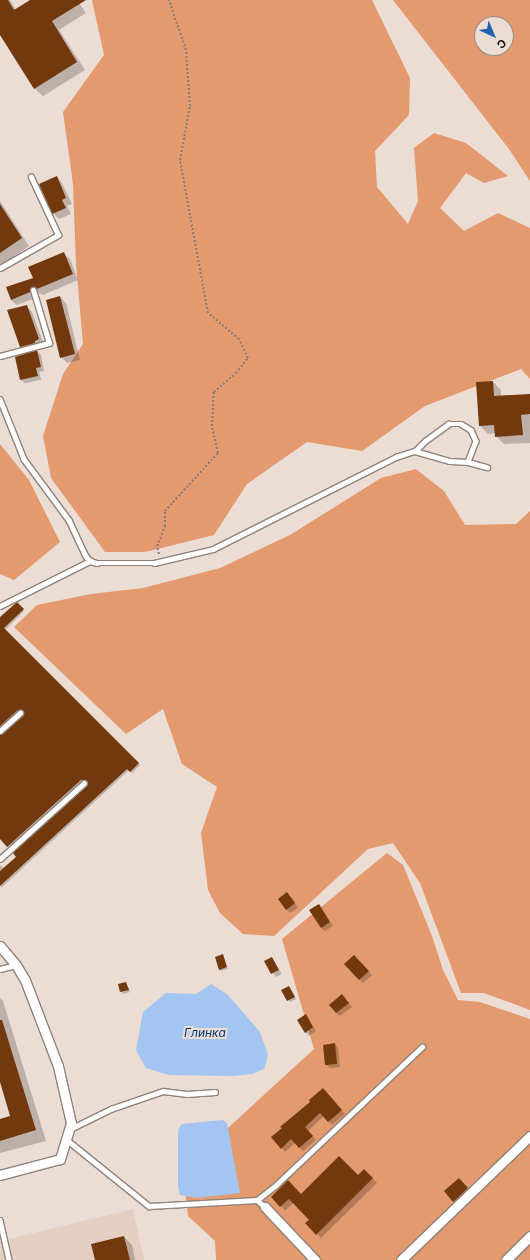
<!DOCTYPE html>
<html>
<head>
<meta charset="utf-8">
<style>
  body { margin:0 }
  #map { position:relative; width:530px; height:1260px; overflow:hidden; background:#ebdcd4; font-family:Inter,sans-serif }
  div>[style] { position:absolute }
  .built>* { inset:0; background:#e5cfc3 }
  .green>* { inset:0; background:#e29a6e }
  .water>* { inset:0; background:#a4c4f1 }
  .shadow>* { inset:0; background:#0003 }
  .building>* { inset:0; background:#72390e }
  .path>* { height:2px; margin-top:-1px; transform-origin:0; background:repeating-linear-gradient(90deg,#877c77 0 2px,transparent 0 4px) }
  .roads { filter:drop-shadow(1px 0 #8f827a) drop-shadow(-1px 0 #8f827a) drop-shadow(0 1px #8f827a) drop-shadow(0 -1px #8f827a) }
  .service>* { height:4.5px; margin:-2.25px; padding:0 2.25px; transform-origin:2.25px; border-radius:2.25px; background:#fff }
  .minor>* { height:9px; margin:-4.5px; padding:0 4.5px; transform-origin:4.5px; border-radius:4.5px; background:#fff }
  span { translate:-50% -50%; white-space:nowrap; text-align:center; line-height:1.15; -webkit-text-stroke:4px #ebdcd4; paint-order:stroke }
  .water-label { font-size:12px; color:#013776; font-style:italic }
  .north { position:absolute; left:474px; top:16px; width:40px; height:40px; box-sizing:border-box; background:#ebdcd4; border:1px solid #978c86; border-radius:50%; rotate:136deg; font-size:11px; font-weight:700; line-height:16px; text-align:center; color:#1a1512 }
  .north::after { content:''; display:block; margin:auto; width:14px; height:18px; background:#2261b2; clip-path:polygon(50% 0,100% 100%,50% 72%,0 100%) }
</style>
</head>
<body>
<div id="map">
  <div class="built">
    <i style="clip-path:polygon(133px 1209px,144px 1260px,0 1260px,0 1241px)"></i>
  </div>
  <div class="green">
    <i style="clip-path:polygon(92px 0,372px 0,410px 78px,409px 115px,375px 151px,377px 187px,408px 224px,418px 201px,414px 148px,434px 133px,466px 143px,508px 176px,484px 183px,466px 173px,440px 208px,464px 231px,498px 213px,530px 228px,530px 379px,521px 369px,425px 406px,362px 451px,307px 442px,247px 484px,214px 535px,145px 552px,105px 552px,51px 478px,43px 436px,63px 374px,83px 344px,76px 264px,73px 184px,63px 112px,104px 55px)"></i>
    <i style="clip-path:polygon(evenodd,393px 0,530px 0,530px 181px,509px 149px,393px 0,482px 24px,506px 24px,506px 48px,482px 48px,482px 24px)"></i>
    <i style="clip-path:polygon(0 444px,29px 480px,60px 542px,14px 580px,0 574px)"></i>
    <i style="clip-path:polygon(416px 469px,444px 491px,465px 525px,516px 524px,530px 511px,530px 1010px,484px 993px,461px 993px,420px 883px,393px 843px,368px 849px,274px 936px,243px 934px,220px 913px,208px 890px,201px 833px,217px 787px,182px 764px,163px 709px,126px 734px,14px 627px,37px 605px,91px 594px,143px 588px,220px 568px,290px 535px,381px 478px)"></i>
    <i style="clip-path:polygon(387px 853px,403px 865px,432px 936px,443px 970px,458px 1000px,480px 1002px,530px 1019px,530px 1260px,216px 1260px,215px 1241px,188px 1216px,182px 1166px,216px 1139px,314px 1049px,282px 939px)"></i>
  </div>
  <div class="water">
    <i style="clip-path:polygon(211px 984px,228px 995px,260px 1032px,268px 1055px,264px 1069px,252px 1074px,232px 1076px,169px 1075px,146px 1068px,136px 1050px,143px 1012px,166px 993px,196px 994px)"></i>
    <i style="clip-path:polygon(223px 1120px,227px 1123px,240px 1193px,197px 1198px,180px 1195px,178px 1187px,178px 1130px,182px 1124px)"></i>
  </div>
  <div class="shadow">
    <i style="clip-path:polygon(0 0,10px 0,16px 10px,32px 0,77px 0,86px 13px,59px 30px,85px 70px,43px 96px,35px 89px,0 33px)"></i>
    <i style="clip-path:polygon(56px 177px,62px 183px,72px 204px,67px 206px,71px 214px,59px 219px,53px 213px)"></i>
    <i style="clip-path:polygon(0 201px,29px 246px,1px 265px,0 263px)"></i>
    <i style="clip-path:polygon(64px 254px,70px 259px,78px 280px,43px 295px,37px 292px,35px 298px,17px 305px,11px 300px)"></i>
    <i style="clip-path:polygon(60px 297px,66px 303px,80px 360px,67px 363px,61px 357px)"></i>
    <i style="clip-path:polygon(26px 306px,32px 312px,44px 345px,35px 350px,41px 355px,44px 371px,39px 372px,41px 380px,25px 383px,21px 380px,34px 352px,33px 351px,27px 352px,21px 346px)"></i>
    <i style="clip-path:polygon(493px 382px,501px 390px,501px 397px,530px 396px,530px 443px,504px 444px,496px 436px,496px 433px,488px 434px,480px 426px)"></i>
    <i style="clip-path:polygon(17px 603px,24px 611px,5px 630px,140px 765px,132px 773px,129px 770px,1px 888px,0 865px,4px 869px,87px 786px,88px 782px,83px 781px,10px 848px,0 838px,0 740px,24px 715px,24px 711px,20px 711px,0 730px,0 619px)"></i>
    <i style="clip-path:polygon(291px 897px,298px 908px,290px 913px,286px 909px)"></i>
    <i style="clip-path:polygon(319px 906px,333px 926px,325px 931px,321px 928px)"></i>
    <i style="clip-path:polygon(222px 955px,228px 969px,221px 971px,220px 969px)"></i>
    <i style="clip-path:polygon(354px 956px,372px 975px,363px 983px,345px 964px)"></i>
    <i style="clip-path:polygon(272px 958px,282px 974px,276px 977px,266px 962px)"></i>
    <i style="clip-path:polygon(126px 983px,130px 992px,123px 994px,119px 985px)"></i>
    <i style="clip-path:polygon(290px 989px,296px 999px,290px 1002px,282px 991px)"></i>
    <i style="clip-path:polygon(0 998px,3px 1001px,46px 1141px,0 1153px,0 1120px,12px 1117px,0 1079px)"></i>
    <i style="clip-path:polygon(345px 999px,352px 1007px,340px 1016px,336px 1013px)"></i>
    <i style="clip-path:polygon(305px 1015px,316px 1031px,309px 1036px,305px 1032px)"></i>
    <i style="clip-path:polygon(335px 1044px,338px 1048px,340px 1067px,330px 1068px,326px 1065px)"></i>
    <i style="clip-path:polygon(327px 1093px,345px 1114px,332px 1125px,324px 1116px,308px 1131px,316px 1140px,303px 1151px,295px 1143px,285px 1152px,282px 1148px,312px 1102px)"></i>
    <i style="clip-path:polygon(364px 1171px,377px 1183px,321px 1238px,307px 1223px,311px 1220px,294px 1202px,285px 1211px,273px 1197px,301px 1196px,358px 1177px)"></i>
    <i style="clip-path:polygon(462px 1183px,470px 1192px,457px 1205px,454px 1201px)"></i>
    <i style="clip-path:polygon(124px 1237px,132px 1245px,135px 1260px,96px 1260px)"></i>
  </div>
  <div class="building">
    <i style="clip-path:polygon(0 0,8px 0,14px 10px,30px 0,86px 0,52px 21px,77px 62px,34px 89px,0 35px)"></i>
    <i style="clip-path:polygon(57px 176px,66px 198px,62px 200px,66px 208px,52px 214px,39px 184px)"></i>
    <i style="clip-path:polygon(0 204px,22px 238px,0 253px)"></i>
    <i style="clip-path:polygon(64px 252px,73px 274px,37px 289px,32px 287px,30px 292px,11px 300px,6px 287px,33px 278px,28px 267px)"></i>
    <i style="clip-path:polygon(60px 296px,75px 354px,60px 358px,46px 300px)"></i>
    <i style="clip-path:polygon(27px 305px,39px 339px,35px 341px,35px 343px,20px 347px,7px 310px)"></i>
    <i style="clip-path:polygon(37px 350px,41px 367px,36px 368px,38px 376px,20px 380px,15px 357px)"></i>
    <i style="clip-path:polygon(493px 381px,494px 396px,530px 394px,530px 414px,521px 415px,523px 435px,495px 437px,494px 425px,479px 426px,476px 382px)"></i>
    <i style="clip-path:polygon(17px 602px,24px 609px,4px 628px,139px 763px,130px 772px,127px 769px,0 886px,0 871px,16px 857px,13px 853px,88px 784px,86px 780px,81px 780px,7px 847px,0 839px,0 735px,23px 716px,24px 713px,22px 710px,18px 710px,0 726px,0 617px)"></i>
    <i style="clip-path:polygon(287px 892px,295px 903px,286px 910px,278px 899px)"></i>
    <i style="clip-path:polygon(319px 904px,330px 922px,321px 928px,309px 910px)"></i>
    <i style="clip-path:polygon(223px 954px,227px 967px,219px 970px,215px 957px)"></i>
    <i style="clip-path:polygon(354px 955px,369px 971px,359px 980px,344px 964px)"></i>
    <i style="clip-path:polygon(272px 957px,279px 970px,271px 974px,264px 961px)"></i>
    <i style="clip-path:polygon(126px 982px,129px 990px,120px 992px,118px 984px)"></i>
    <i style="clip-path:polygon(289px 986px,295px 997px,287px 1001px,281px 990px)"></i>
    <i style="clip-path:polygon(342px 994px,349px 1003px,336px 1013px,329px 1005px)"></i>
    <i style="clip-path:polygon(306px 1014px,313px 1027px,305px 1033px,297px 1020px)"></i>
    <i style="clip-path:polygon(0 1020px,2px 1020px,36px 1130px,0 1141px,0 1119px,10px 1116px,0 1082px)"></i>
    <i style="clip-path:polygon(335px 1043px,337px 1064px,325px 1065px,323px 1045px)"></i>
    <i style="clip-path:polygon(323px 1088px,342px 1110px,328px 1122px,320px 1113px,305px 1127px,313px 1136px,299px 1148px,291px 1139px,281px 1149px,271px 1137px,282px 1128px,280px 1127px,310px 1102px,309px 1100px)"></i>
    <i style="clip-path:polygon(339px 1156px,358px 1175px,364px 1169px,373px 1178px,316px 1235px,305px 1223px,309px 1220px,289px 1199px,280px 1207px,271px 1197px,288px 1180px,301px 1194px)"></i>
    <i style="clip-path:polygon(459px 1178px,468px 1188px,453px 1202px,444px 1191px)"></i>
    <i style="clip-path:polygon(124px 1236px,130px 1260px,95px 1260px,91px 1244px)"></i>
  </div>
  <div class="path">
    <i style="left:159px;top:554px;width:8px;rotate:-104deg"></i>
    <i style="left:157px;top:546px;width:22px;rotate:-68deg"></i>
    <i style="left:165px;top:526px;width:15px;rotate:-90deg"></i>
    <i style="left:165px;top:511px;width:79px;rotate:-47.6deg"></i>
    <i style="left:218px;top:453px;width:28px;rotate:-103deg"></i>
    <i style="left:212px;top:426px;width:34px;rotate:-87deg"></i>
    <i style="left:214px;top:392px;width:29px;rotate:-41deg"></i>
    <i style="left:236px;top:373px;width:19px;rotate:-51deg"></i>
    <i style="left:248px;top:358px;width:21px;rotate:-115deg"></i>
    <i style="left:239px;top:339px;width:40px;rotate:-140deg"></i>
    <i style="left:208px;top:313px;width:156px;rotate:-100.4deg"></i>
    <i style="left:180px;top:160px;width:55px;rotate:-79.5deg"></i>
    <i style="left:190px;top:106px;width:56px;rotate:-94.1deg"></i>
    <i style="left:186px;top:50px;width:53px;rotate:-108.8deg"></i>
  </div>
  <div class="roads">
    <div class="service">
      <i style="left:0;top:268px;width:67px;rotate:-29.6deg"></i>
      <i style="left:58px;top:235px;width:64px;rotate:-115deg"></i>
      <i style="left:0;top:356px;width:51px;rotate:-14.9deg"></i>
      <i style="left:49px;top:343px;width:55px;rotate:-106.8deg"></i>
      <i style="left:0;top:399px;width:65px;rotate:68.2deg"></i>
      <i style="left:24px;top:459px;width:76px;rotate:53.6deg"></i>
      <i style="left:69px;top:520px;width:40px;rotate:65deg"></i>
      <i style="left:86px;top:556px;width:6px;rotate:51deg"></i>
      <i style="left:90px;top:561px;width:7px;rotate:16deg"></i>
      <i style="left:97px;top:563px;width:57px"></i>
      <i style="left:154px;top:563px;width:61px;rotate:-13.3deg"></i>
      <i style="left:213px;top:549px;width:205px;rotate:-26.7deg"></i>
      <i style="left:396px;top:457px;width:20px;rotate:-18deg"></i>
      <i style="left:415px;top:451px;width:36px;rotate:16deg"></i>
      <i style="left:450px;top:461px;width:18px;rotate:3deg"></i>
      <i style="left:468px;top:462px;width:20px;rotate:15deg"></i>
      <i style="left:415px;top:451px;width:14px;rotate:-45deg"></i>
      <i style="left:425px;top:441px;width:29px;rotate:-36deg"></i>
      <i style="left:448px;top:424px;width:13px"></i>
      <i style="left:461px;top:424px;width:12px;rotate:31deg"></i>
      <i style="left:471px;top:430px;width:12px;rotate:66deg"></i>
      <i style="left:476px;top:441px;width:22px;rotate:111deg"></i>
      <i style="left:0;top:606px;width:101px;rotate:-26.6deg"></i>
      <i style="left:0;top:731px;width:27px;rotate:-42deg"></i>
      <i style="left:0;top:859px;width:113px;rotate:-42.1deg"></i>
      <i style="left:0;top:969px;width:16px;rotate:-14deg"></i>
      <i style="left:70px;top:1129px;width:46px;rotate:-26deg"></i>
      <i style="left:111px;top:1109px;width:55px;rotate:-19.1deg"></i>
      <i style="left:163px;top:1091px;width:24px;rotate:7deg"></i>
      <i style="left:187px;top:1094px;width:28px;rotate:-4deg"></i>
      <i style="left:66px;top:1139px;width:107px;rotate:38.9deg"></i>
      <i style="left:149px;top:1206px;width:108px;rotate:-3.2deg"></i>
      <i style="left:257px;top:1200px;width:11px;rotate:41deg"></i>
      <i style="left:257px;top:1200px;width:24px;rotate:-38deg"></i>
      <i style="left:276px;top:1185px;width:201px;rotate:-43.4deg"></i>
      <i style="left:0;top:1220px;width:41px;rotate:77.3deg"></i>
    </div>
    <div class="minor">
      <i style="left:0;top:946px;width:25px;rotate:50deg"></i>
      <i style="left:16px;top:965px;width:17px;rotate:59deg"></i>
      <i style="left:25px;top:980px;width:92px;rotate:69deg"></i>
      <i style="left:58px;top:1066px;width:58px;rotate:77.2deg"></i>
      <i style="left:71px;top:1123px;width:38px;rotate:107deg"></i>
      <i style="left:60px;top:1159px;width:62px;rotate:165.1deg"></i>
      <i style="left:265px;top:1207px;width:73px;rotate:46.7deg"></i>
      <i style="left:401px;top:1260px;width:179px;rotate:-43.9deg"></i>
      <i style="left:506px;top:1260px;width:34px;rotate:-45deg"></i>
    </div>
  </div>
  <div class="water-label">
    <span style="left:205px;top:1033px">Глинка</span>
  </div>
  <div class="north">С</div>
</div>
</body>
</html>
